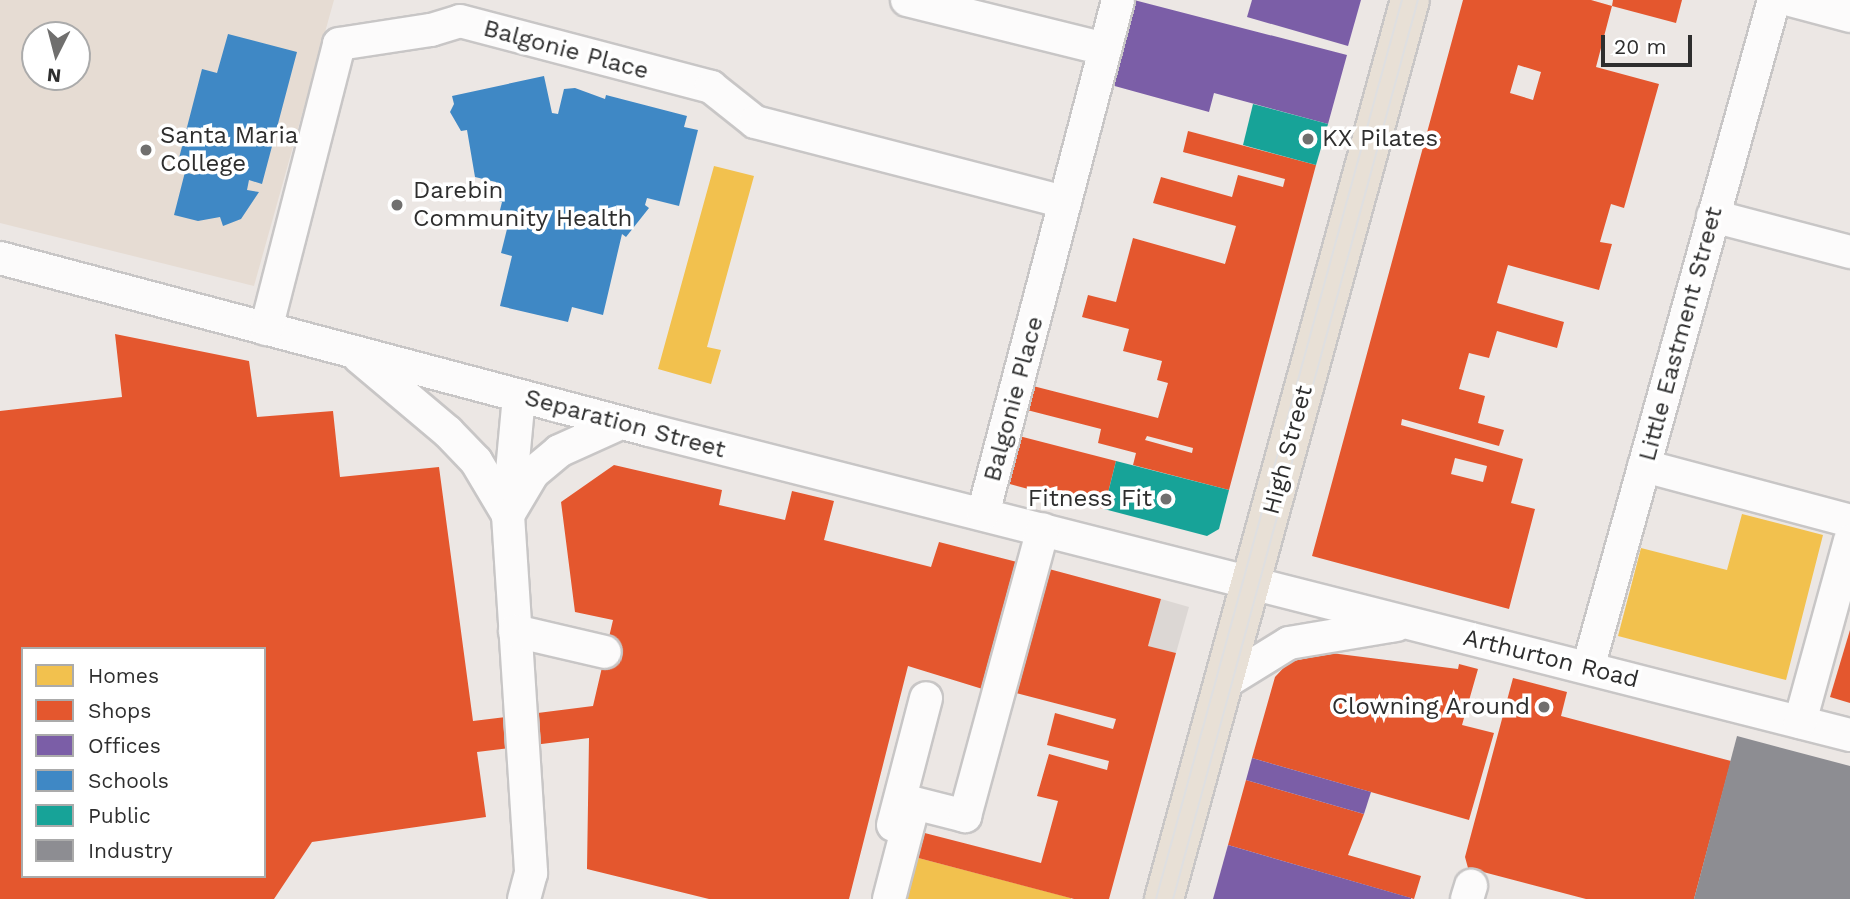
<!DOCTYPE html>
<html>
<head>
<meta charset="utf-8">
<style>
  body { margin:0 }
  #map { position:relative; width:1850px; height:899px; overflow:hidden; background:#ece7e4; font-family:"Work Sans",sans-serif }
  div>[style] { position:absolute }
  .education>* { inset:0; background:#e6dcd3 }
  .plaza>* { inset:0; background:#dcd7d4 }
  .homes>* { inset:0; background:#f2c14e }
  .shops>* { inset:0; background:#e4572e }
  .offices>* { inset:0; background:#7b5ea7 }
  .schools>* { inset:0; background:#3f88c5 }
  .public>* { inset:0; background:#17a398 }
  .industry>* { inset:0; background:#8d8d92 }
  .roads { filter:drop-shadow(2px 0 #c8c6c6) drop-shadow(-2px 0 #c8c6c6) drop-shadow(0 2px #c8c6c6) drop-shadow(0 -2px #c8c6c6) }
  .minor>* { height:32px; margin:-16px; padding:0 16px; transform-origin:16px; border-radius:16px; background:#fcfbfb }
  .major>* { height:38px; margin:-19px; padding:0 19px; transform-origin:19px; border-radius:19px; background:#e8e0d6 }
  .tram>* { height:2px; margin:-1px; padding:0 1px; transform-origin:1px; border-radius:1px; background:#dfdfe0 }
  .dots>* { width:19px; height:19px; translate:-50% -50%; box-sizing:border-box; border:4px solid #fff; border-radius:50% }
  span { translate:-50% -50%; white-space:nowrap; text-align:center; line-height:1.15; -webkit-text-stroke:7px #fff; paint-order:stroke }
  .street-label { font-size:24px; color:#2e2e2e }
  .poi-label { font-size:24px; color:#2e2e2e }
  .left { translate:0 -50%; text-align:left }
  .right { translate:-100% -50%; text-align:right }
  .legend { position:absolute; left:21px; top:647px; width:245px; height:231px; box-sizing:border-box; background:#fff; border:2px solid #ababab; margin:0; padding:9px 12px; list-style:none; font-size:21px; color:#2e2e2e }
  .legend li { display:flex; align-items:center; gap:14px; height:35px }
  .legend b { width:35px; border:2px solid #ababab }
  .north { position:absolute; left:21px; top:21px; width:70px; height:70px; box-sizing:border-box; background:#fff; border:2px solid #ababab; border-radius:50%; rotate:186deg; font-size:19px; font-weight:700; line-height:28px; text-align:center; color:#2e2e2e }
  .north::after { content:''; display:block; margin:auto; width:24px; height:32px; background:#706f6e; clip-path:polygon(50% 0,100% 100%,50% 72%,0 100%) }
  .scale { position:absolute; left:1601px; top:35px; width:91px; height:32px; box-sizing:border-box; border:4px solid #2e2e2e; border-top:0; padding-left:9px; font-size:21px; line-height:24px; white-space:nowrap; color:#2e2e2e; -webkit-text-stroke:5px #fff; paint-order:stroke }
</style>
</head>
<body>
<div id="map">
  <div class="education">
    <i style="clip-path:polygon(evenodd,0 0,334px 0,254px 286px,0 223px,0 0,35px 35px,77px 35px,77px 77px,35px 77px,35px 35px)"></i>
  </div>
  <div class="plaza">
    <i style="clip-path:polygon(1161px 599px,1189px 607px,1176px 653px,1148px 646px)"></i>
  </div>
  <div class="homes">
    <i style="clip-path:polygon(714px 166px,754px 176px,707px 347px,721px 350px,711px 384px,658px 369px)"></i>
    <i style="clip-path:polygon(1742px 514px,1823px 535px,1786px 680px,1618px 636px,1641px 548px,1727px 570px)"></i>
    <i style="clip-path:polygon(907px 855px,1071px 898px,1071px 899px,896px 899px)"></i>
  </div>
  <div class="shops">
    <i style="clip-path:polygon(evenodd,1463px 0,1591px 0,1612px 6px,1596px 67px,1659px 84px,1624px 208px,1611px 204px,1600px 242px,1612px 244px,1599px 290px,1508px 265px,1497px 303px,1564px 322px,1557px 348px,1497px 331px,1489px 358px,1469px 353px,1459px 389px,1485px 396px,1478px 423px,1504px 430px,1499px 446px,1402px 419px,1401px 425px,1523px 459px,1511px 503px,1535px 509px,1509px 609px,1312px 556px,1463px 0,1518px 65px,1541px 72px,1533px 100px,1510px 93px,1518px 65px,1463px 0,1455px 458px,1487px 466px,1483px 482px,1451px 474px,1455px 458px)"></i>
    <i style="clip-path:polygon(1613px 0,1682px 0,1676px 23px,1612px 6px)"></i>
    <i style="clip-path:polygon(evenodd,1188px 131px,1316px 165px,1229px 490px,1133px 465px,1136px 453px,1098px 443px,1101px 429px,1027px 410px,1033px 386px,1158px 418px,1168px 383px,1157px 380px,1162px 361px,1123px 351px,1129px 329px,1082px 317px,1088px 295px,1116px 302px,1133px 238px,1225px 264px,1236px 226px,1153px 203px,1161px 177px,1232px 197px,1238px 175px,1283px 187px,1285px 179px,1183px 152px,1188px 131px,1147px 436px,1193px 448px,1192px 453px,1145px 440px,1147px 436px)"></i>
    <i style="clip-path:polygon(evenodd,115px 334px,249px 361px,257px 417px,333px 411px,340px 477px,439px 467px,473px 721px,593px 706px,613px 620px,575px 612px,561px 502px,614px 465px,722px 490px,719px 505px,785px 520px,792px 491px,834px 501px,824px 540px,931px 567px,939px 542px,1021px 563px,989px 691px,908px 666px,849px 899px,709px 899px,587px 869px,589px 738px,477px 752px,486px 817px,312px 842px,274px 899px,0 899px,0 411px,122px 397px,115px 334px,23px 649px,264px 649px,264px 876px,23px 876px,23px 649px)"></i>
    <i style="clip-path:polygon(1019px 436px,1116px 461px,1104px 509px,1006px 483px)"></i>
    <i style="clip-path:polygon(1049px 569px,1161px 599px,1148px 646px,1176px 653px,1109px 899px,1074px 899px,907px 855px,913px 830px,1041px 863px,1058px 801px,1037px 796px,1049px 754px,1107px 770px,1109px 761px,1047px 745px,1055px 713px,1113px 729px,1116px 719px,1016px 693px)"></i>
    <i style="clip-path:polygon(1850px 630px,1850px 703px,1830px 697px)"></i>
    <i style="clip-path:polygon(1331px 653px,1458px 669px,1459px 664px,1478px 669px,1462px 725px,1494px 733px,1469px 820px,1252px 758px,1275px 677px,1289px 662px)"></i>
    <i style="clip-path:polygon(1513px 678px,1567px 692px,1561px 716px,1731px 761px,1694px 899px,1586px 899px,1468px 868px,1465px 857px)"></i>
    <i style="clip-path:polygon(1246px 780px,1364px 814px,1348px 855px,1421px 876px,1414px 899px,1228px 845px)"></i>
  </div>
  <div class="offices">
    <i style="clip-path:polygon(1134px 0,1347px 55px,1328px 124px,1214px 93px,1209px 112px,1111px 85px)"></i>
    <i style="clip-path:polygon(1252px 0,1361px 0,1348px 46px,1247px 17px)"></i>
    <i style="clip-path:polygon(1252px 758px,1371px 792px,1364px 814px,1246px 780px)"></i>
    <i style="clip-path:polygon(1228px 845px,1411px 898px,1411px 899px,1213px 899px)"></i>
  </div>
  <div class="schools">
    <i style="clip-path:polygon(228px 34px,297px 52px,262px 184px,249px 180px,247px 190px,259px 192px,241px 219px,223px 226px,220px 217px,198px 221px,174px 215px,185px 172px,195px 175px,197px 167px,178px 162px,202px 69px,217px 73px)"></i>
    <i style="clip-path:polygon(544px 76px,552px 113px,558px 114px,564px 89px,575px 88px,605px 99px,606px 95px,687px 116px,684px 127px,698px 130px,679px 206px,647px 198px,645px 205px,649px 208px,626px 237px,622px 234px,603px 315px,572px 307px,568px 322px,500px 306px,512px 256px,501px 253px,507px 229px,496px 226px,502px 202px,492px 199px,496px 182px,475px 177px,467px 130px,461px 131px,450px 112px,454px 104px,452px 96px)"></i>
  </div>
  <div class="public">
    <i style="clip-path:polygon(1253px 104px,1328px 124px,1316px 165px,1243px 145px)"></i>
    <i style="clip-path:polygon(1116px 461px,1229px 490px,1219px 529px,1207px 536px,1104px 509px)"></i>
  </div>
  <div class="industry">
    <i style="clip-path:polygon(1737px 736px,1850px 766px,1850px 899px,1694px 899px)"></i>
  </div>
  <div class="roads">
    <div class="minor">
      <i style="left:907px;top:0;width:204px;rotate:13.9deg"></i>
      <i style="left:1790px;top:0;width:62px;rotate:14.9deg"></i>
      <i style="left:1713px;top:216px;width:142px;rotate:14.7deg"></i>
      <i style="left:0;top:258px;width:671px;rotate:14.84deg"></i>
      <i style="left:649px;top:430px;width:1239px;rotate:14.25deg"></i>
      <i style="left:266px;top:329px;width:294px;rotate:-75.6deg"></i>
      <i style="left:339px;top:44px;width:93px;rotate:-8.7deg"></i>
      <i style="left:431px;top:30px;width:30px;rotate:-17deg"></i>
      <i style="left:460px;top:21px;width:260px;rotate:14.7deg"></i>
      <i style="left:711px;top:87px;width:56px;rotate:38.5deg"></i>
      <i style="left:755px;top:122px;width:320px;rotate:14.5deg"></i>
      <i style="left:359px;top:357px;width:116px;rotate:40.1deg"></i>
      <i style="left:448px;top:432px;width:40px;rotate:46deg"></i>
      <i style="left:476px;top:461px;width:63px;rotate:59.3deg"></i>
      <i style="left:508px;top:515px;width:49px;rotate:-59.2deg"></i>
      <i style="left:533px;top:473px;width:34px;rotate:-40deg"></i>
      <i style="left:559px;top:451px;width:68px;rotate:-24.3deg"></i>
      <i style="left:519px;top:396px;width:120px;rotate:95.3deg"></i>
      <i style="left:508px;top:515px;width:359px;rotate:86.3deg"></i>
      <i style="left:531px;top:873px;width:27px;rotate:105deg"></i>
      <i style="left:1644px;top:466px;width:213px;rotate:14.9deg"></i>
      <i style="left:983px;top:514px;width:531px;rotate:-75.28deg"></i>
      <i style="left:515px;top:631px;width:92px;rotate:13.1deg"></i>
      <i style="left:1588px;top:668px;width:693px;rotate:-74.44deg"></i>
      <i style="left:1224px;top:683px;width:76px;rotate:-31.6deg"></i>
      <i style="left:1289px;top:643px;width:109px;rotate:-9.5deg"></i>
      <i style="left:1800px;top:722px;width:188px;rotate:-74.6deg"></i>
      <i style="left:893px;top:825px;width:131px;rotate:-75.4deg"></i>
      <i style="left:889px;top:899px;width:99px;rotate:-75.4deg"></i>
      <i style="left:914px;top:803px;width:53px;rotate:14.3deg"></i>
      <i style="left:965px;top:816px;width:297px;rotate:-74.8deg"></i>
      <i style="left:1467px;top:899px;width:14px;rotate:-73deg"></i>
    </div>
    <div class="major">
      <i style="left:1164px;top:899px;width:932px;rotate:-74.7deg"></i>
    </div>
  </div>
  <div class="tram">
    <i style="left:1156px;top:899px;width:932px;rotate:-74.7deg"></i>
    <i style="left:1173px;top:899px;width:932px;rotate:-74.76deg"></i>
  </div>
  <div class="dots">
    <i style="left:1308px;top:139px;background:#706f6e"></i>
    <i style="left:146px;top:150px;background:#706f6e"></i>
    <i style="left:397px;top:205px;background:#706f6e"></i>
    <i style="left:1166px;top:499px;background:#706f6e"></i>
    <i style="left:1544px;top:707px;background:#706f6e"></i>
  </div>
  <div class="street-label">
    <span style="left:566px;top:50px;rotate:15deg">Balgonie Place</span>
    <span style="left:1681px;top:334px;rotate:-75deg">Little Eastment Street</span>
    <span style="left:1014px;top:399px;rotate:-75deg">Balgonie Place</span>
    <span style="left:625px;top:424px;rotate:15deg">Separation Street</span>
    <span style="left:1288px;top:450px;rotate:-75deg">High Street</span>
    <span style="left:1551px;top:659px;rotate:14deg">Arthurton Road</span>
  </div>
  <div class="poi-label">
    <span class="left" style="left:160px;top:150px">Santa Maria<br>College</span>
    <span class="left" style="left:1322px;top:139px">KX Pilates</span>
    <span class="left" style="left:413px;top:205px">Darebin<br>Community Health</span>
    <span class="right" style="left:1152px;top:499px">Fitness Fit</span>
    <span class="right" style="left:1530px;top:707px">Clowning Around</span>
  </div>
  <ul class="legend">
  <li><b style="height:19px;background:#f2c14e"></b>Homes</li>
  <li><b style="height:19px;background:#e4572e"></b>Shops</li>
  <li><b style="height:19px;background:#7b5ea7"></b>Offices</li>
  <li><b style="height:19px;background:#3f88c5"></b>Schools</li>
  <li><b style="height:19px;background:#17a398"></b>Public</li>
  <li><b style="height:19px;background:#8d8d92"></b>Industry</li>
  </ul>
  <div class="north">N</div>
  <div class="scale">20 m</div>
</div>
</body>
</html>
